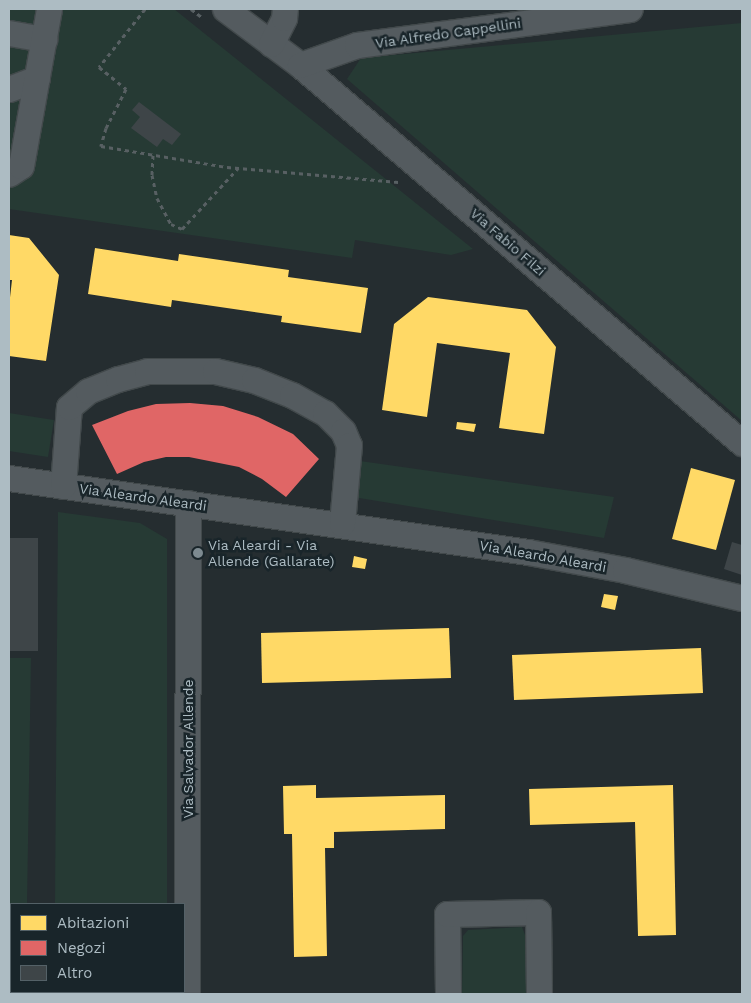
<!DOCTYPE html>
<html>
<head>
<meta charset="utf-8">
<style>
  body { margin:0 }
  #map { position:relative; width:751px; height:1003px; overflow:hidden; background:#252d30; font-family:"Work Sans",sans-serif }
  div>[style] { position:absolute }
  .green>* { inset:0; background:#263a34 }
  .homes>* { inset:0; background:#ffd966 }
  .shops>* { inset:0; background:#e06666 }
  .building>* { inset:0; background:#3e4548 }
  .path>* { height:3px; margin-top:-1.5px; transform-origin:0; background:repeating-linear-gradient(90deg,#586063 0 4px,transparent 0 8px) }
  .roads { filter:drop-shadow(1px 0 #42494b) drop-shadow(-1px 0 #42494b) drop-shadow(0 1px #42494b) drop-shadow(0 -1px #42494b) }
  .minor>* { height:25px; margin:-12.5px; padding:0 12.5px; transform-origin:12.5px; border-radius:12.5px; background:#545b5f }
  .dots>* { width:14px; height:14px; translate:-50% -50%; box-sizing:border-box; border:2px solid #19252a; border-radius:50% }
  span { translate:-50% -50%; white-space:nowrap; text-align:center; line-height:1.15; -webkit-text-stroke:5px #19252a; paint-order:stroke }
  .street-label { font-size:14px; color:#adbcc3 }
  .poi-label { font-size:14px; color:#adbcc3 }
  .left { translate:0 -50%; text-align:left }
  .frame { position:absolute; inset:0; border:10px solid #adbcc3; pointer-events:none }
  .legend { position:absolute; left:10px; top:903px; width:175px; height:90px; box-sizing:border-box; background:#19252a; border:1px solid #546167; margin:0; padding:6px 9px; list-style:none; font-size:15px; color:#adbcc3 }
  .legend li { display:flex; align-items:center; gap:10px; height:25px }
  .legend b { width:25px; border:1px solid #546167 }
</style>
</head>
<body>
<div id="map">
  <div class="green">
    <i style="clip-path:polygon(9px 9px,174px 9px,473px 249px,451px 255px,355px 240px,352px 258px,9px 209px)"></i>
    <i style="clip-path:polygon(742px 23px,742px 421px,347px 79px,361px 58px)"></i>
    <i style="clip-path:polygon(9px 413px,54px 420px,48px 457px,9px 451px)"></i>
    <i style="clip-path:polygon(360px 461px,614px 497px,604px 538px,353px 497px)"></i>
    <i style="clip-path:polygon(58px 512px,140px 523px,167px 539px,167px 904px,55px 904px)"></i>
    <i style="clip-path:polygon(9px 658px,31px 658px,27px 904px,11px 904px,11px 992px,26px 992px,26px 994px,9px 994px)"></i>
    <i style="clip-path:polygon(522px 927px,525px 935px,527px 994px,462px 994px,463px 936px,468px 930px)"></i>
    <i style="clip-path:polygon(54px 992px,167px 992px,167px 994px,54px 994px)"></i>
  </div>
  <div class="homes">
    <i style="clip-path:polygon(9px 235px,29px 238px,59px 275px,46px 361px,9px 356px,9px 306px,12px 280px,9px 280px)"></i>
    <i style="clip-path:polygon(95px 248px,178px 261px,179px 254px,289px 270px,288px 277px,368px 288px,361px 333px,281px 322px,282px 316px,172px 300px,171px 307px,88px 294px)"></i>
    <i style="clip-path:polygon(428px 297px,527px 310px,556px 347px,544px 434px,499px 428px,510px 353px,437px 343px,427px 417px,382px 410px,394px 324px)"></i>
    <i style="clip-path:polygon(457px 422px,476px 424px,474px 432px,456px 429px)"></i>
    <i style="clip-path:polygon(691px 468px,735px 480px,716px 550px,672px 539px)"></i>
    <i style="clip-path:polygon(354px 556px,367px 559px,365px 569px,352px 567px)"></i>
    <i style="clip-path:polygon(604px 594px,618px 596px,615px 610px,601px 607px)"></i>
    <i style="clip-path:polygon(449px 628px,451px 678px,262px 683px,261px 633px)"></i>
    <i style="clip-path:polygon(701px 648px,703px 693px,514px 700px,512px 655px)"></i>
    <i style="clip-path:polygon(316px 785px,316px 798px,445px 795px,445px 829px,334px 832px,334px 848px,325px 848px,327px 956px,294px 957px,292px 834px,284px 834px,283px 786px)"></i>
    <i style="clip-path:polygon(673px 785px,676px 935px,638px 936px,635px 822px,530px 825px,529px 789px)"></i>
  </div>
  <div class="shops">
    <i style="clip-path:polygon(190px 403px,223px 406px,258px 417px,293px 434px,319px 459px,286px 497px,262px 479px,239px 467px,189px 457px,166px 457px,144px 462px,117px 474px,92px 425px,128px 411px,156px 404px)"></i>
  </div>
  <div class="building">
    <i style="clip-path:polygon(139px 102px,181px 134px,172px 145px,163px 139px,157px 147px,131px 128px,140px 117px,132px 110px)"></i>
    <i style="clip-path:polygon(9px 538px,38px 538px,38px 651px,9px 651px)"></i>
    <i style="clip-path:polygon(732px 542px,742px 545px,742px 575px,724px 569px)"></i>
  </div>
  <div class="path">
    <i style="left:145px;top:9px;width:74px;rotate:128.4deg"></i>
    <i style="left:99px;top:67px;width:35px;rotate:39deg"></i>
    <i style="left:126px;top:89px;width:44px;rotate:117.1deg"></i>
    <i style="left:106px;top:128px;width:19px;rotate:106deg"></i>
    <i style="left:101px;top:146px;width:128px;rotate:9.5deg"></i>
    <i style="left:227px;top:167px;width:172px;rotate:5deg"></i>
    <i style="left:191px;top:9px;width:15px;rotate:37deg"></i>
    <i style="left:153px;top:155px;width:20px;rotate:93deg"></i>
    <i style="left:152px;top:175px;width:24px;rotate:78deg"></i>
    <i style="left:157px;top:198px;width:30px;rotate:62deg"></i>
    <i style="left:171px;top:224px;width:12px;rotate:24deg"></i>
    <i style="left:182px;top:229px;width:83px;rotate:-47.4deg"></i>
  </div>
  <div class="roads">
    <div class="minor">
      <i style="left:225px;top:9px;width:94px;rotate:36.7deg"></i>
      <i style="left:300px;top:65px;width:582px;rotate:40.54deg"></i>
      <i style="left:9px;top:33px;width:36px;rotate:10deg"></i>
      <i style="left:271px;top:44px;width:29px;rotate:-63deg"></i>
      <i style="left:284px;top:18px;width:9px;rotate:-84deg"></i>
      <i style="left:300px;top:65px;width:60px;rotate:-19.3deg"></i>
      <i style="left:357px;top:45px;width:275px;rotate:-7.5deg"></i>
      <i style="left:9px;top:89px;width:30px;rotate:-21deg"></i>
      <i style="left:9px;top:174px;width:14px;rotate:-34deg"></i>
      <i style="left:21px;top:166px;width:159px;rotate:-79.9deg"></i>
      <i style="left:9px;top:478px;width:524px;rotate:8.11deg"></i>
      <i style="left:528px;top:552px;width:99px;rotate:10.5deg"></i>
      <i style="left:625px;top:570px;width:120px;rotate:13.5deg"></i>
      <i style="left:63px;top:486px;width:79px;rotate:-85.7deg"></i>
      <i style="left:69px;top:407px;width:25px;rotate:-40deg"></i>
      <i style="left:88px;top:391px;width:32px;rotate:-22deg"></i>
      <i style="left:118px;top:379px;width:30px;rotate:-15deg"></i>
      <i style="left:147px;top:371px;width:68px"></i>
      <i style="left:215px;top:371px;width:40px;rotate:13deg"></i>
      <i style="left:254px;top:380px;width:41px;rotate:21.5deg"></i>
      <i style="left:292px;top:395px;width:38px;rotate:29deg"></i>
      <i style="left:325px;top:413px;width:25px;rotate:45deg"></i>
      <i style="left:343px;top:431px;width:15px;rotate:67deg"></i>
      <i style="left:349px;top:445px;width:79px;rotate:95.1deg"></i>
      <i style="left:187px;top:994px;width:491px;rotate:-89.9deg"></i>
      <i style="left:448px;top:994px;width:80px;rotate:-90.7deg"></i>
      <i style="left:447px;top:914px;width:91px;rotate:-1.3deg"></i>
      <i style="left:538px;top:912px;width:82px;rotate:89.3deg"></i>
    </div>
  </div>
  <div class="dots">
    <i style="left:198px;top:553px;background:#7d8a90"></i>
  </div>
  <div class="street-label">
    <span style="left:448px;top:33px;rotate:-8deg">Via Alfredo Cappellini</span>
    <span style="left:508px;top:242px;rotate:41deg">Via Fabio Filzi</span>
    <span style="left:143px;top:497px;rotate:8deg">Via Aleardo Aleardi</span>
    <span style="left:543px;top:556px;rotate:10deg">Via Aleardo Aleardi</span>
    <span style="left:188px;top:749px;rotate:-90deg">Via Salvador Allende</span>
  </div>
  <div class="poi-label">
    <span class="left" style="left:208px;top:553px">Via Aleardi - Via<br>Allende (Gallarate)</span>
  </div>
  <div class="frame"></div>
  <ul class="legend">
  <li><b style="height:14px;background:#ffd966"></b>Abitazioni</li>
  <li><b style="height:14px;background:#e06666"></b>Negozi</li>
  <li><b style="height:14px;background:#3e4548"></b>Altro</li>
  </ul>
</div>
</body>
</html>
